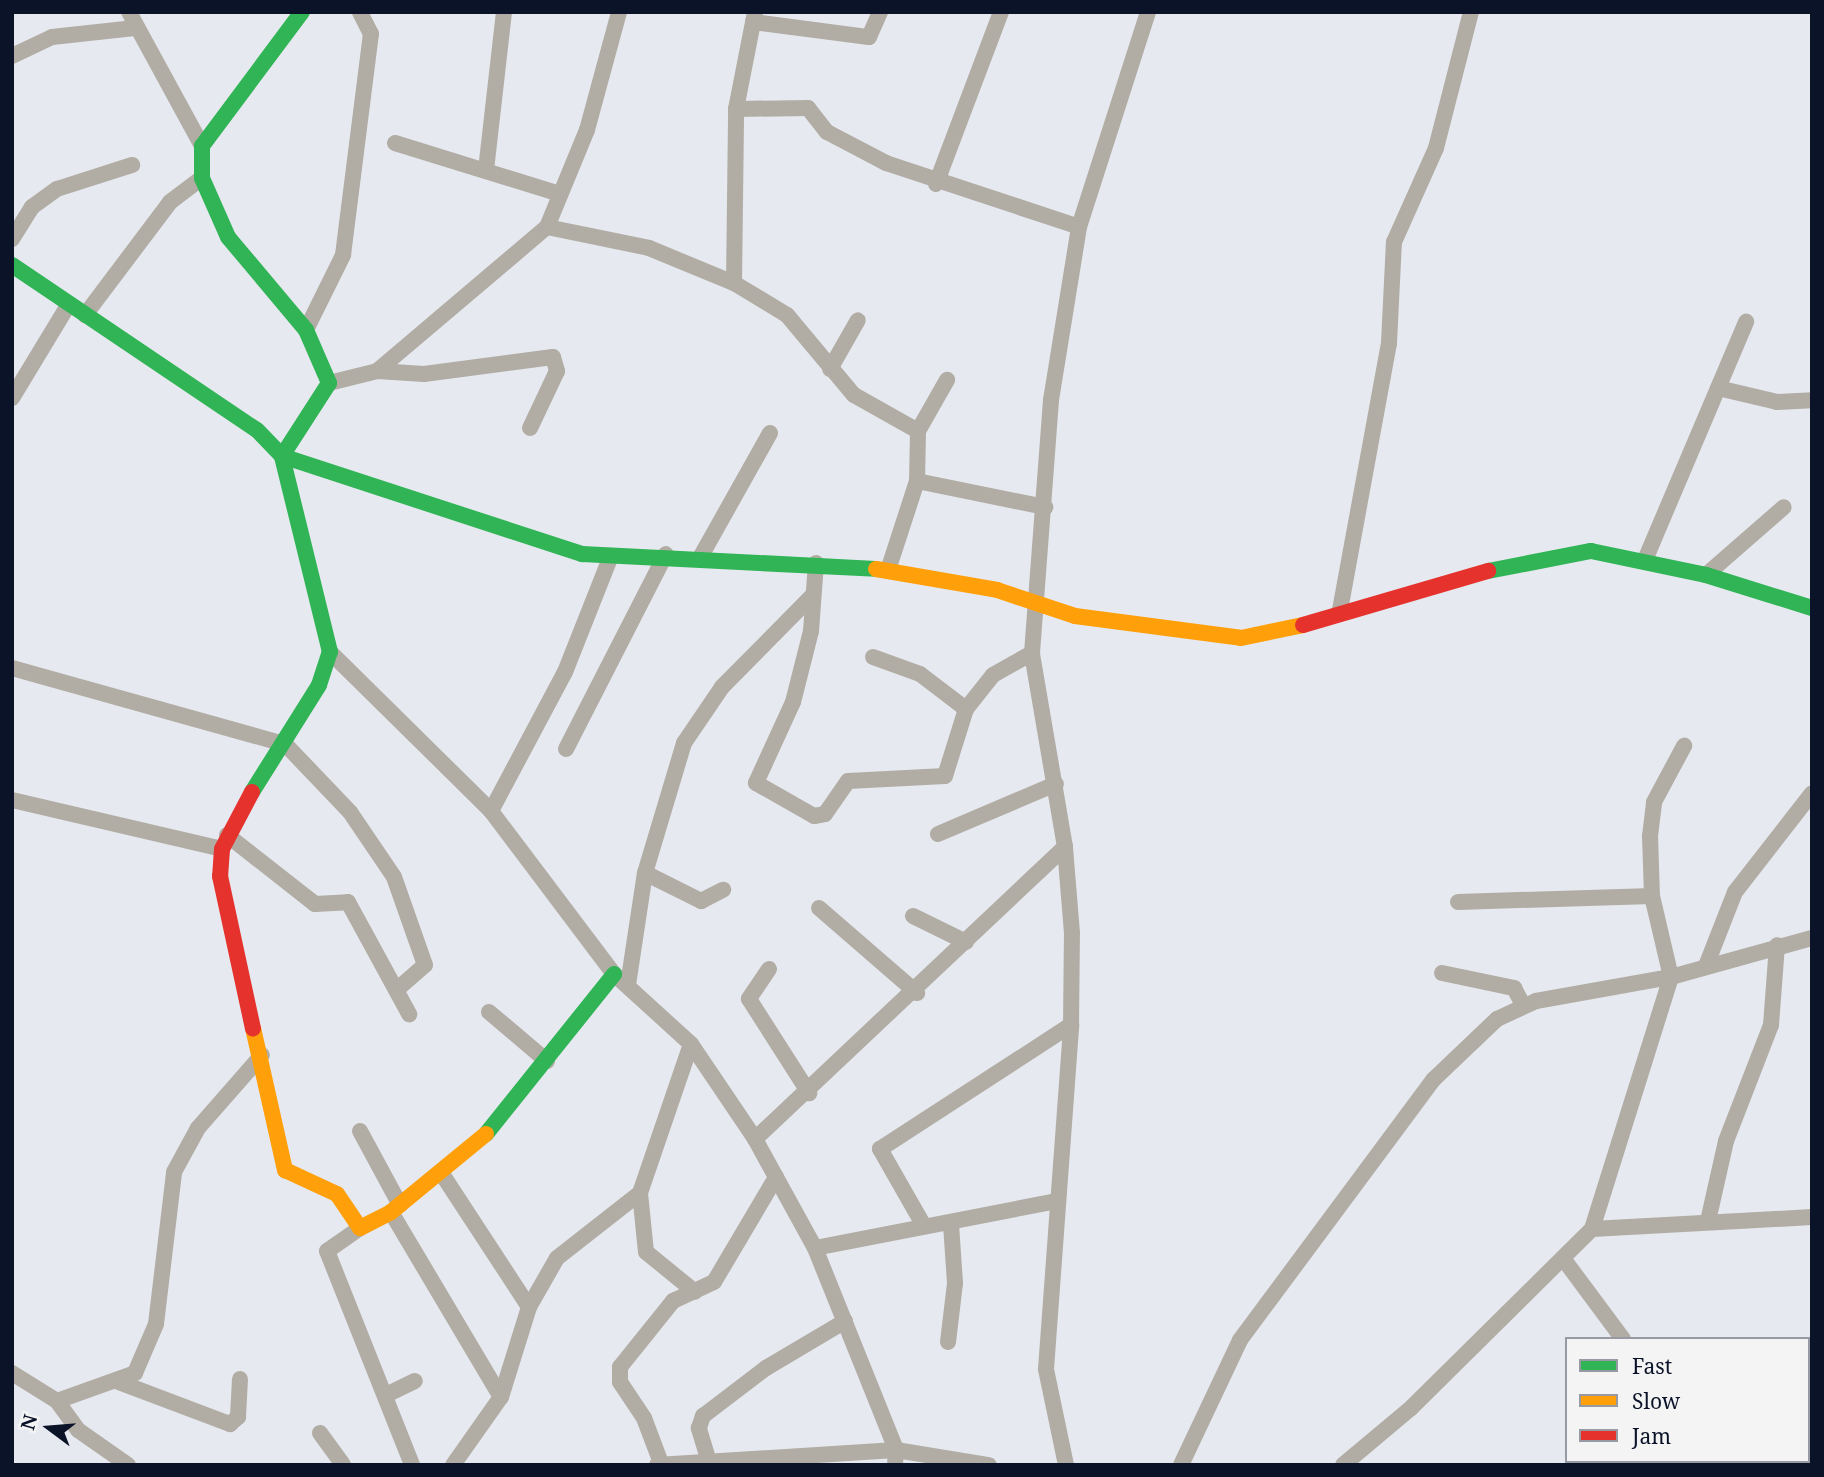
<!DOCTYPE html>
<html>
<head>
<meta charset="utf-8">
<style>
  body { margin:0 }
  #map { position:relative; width:1824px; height:1477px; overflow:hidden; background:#e6e9f0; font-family:"Noto Serif",serif }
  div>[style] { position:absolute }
  .street>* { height:16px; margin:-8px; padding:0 8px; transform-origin:8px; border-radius:8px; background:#b1ada4 }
  .fast>* { height:16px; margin:-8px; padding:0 8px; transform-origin:8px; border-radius:8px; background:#30b455 }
  .slow>* { height:16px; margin:-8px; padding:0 8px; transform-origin:8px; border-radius:8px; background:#ff9f0a }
  .jam>* { height:16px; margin:-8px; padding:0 8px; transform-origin:8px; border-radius:8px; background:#e5322d }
  span { translate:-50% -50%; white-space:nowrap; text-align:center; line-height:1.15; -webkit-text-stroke:7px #f4f4f4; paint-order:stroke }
  .frame { position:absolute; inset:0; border:14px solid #0b1329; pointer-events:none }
  .legend { position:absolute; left:1565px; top:1337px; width:245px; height:126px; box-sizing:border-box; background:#f4f4f4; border:2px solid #979aa3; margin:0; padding:9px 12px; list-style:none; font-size:21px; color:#0b1329 }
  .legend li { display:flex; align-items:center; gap:14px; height:35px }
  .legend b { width:35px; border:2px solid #979aa3 }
  .north { position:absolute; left:14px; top:1393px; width:70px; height:70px; -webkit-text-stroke:5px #f4f4f4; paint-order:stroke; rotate:286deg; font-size:19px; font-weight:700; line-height:28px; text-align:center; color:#0b1329 }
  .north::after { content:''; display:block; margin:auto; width:24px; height:32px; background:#0b1329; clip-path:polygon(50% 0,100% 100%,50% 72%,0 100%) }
</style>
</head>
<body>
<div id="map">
  <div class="street">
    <i style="left:129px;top:12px;width:153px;rotate:61.4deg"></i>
    <i style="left:753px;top:22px;width:117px;rotate:7.4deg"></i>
    <i style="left:869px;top:37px;width:27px;rotate:-66deg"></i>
    <i style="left:12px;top:56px;width:44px;rotate:-25.4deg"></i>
    <i style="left:52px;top:37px;width:83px;rotate:-6.2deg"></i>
    <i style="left:736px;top:109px;width:72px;rotate:-0.8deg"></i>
    <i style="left:808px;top:108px;width:31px;rotate:52deg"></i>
    <i style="left:827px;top:132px;width:67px;rotate:27.7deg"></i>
    <i style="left:886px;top:163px;width:203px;rotate:18.3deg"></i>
    <i style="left:395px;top:143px;width:173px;rotate:17.2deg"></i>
    <i style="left:486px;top:170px;width:159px;rotate:-83.5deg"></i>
    <i style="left:936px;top:184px;width:184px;rotate:-69.3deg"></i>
    <i style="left:547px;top:227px;width:104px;rotate:11.6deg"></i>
    <i style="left:649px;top:248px;width:92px;rotate:22.4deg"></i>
    <i style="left:734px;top:283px;width:174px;rotate:-89.3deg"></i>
    <i style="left:736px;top:109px;width:99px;rotate:-78.9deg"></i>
    <i style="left:12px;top:239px;width:38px;rotate:-58deg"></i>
    <i style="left:32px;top:207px;width:31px;rotate:-36deg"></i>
    <i style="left:57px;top:189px;width:79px;rotate:-17.7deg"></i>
    <i style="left:734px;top:283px;width:62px;rotate:31.1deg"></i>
    <i style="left:787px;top:315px;width:104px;rotate:50.1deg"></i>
    <i style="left:854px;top:395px;width:73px;rotate:29.4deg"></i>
    <i style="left:918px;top:431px;width:50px;rotate:91.1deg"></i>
    <i style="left:917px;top:481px;width:94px;rotate:108deg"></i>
    <i style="left:85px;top:315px;width:141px;rotate:-53deg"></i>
    <i style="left:170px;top:202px;width:40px;rotate:-37deg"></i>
    <i style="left:306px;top:330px;width:84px;rotate:-63.7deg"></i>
    <i style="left:343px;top:255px;width:223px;rotate:-82.8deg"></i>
    <i style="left:371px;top:34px;width:25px;rotate:-117deg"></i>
    <i style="left:830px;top:369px;width:56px;rotate:-60.3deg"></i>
    <i style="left:377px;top:371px;width:47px;rotate:3.7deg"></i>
    <i style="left:424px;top:374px;width:130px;rotate:-7.5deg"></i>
    <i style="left:553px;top:357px;width:15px;rotate:74deg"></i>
    <i style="left:557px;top:371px;width:63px;rotate:115.3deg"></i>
    <i style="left:329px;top:383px;width:49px;rotate:-14deg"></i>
    <i style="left:377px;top:371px;width:223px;rotate:-40.3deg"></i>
    <i style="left:547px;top:227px;width:105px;rotate:-67.6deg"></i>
    <i style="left:587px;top:130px;width:122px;rotate:-74.8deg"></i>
    <i style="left:1718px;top:388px;width:61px;rotate:13.3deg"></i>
    <i style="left:1777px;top:402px;width:35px;rotate:-3deg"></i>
    <i style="left:12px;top:398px;width:110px;rotate:-58.8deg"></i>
    <i style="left:918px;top:431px;width:59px;rotate:-60.4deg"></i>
    <i style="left:917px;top:481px;width:131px;rotate:11.5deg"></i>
    <i style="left:701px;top:556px;width:141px;rotate:-60.7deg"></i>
    <i style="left:1645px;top:560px;width:259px;rotate:-67deg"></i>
    <i style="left:816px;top:563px;width:68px;rotate:94.2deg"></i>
    <i style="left:811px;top:631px;width:73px;rotate:104.2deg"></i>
    <i style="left:793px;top:702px;width:89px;rotate:114.6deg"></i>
    <i style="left:756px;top:783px;width:67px;rotate:29.6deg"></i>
    <i style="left:814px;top:816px;width:11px;rotate:-10deg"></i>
    <i style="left:825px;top:814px;width:40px;rotate:-55.1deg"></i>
    <i style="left:848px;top:781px;width:97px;rotate:-3deg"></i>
    <i style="left:945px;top:776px;width:70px;rotate:-72.6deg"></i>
    <i style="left:966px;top:709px;width:43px;rotate:-51.5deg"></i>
    <i style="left:993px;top:675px;width:45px;rotate:-29.4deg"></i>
    <i style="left:1706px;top:575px;width:103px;rotate:-41.1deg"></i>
    <i style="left:1340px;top:610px;width:271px;rotate:-79.6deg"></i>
    <i style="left:1389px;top:343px;width:101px;rotate:-87.2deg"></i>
    <i style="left:1394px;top:242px;width:103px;rotate:-65.9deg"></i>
    <i style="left:1436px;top:148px;width:140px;rotate:-75.6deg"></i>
    <i style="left:330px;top:652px;width:226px;rotate:44.6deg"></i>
    <i style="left:491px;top:811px;width:204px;rotate:53deg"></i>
    <i style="left:614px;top:974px;width:104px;rotate:42.3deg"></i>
    <i style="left:691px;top:1044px;width:115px;rotate:56deg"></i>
    <i style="left:755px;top:1139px;width:124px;rotate:61.2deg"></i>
    <i style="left:815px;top:1248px;width:218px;rotate:68.1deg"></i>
    <i style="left:896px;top:1450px;width:15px;rotate:94deg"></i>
    <i style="left:873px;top:657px;width:50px;rotate:19.9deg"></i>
    <i style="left:920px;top:674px;width:58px;rotate:37.3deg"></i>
    <i style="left:12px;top:668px;width:283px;rotate:15.6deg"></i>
    <i style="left:285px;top:744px;width:94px;rotate:46.3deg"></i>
    <i style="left:350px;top:812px;width:78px;rotate:55.9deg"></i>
    <i style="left:394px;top:877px;width:93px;rotate:70.6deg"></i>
    <i style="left:425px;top:965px;width:35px;rotate:139deg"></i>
    <i style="left:566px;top:749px;width:219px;rotate:-62.9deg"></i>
    <i style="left:12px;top:800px;width:216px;rotate:13.1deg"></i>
    <i style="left:491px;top:811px;width:157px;rotate:-62deg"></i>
    <i style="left:565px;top:672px;width:125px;rotate:-68.4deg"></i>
    <i style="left:938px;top:834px;width:128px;rotate:-23deg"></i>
    <i style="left:227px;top:835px;width:112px;rotate:38.1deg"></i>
    <i style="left:315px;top:904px;width:33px;rotate:-3deg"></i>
    <i style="left:348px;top:902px;width:128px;rotate:61.4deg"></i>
    <i style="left:645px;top:873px;width:63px;rotate:26.6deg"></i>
    <i style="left:701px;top:901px;width:25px;rotate:-27deg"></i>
    <i style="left:1458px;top:902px;width:194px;rotate:-1.8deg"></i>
    <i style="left:819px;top:908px;width:130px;rotate:40.9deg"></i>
    <i style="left:913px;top:916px;width:59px;rotate:26.1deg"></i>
    <i style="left:1706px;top:966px;width:79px;rotate:-68.6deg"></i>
    <i style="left:1735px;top:892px;width:125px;rotate:-52.1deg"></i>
    <i style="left:769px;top:969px;width:36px;rotate:124deg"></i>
    <i style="left:749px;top:999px;width:112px;rotate:57.4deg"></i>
    <i style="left:1442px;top:973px;width:74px;rotate:11.8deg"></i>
    <i style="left:1514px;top:988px;width:19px;rotate:62deg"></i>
    <i style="left:628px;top:985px;width:113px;rotate:-81.4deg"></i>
    <i style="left:645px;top:873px;width:136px;rotate:-73.3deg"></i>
    <i style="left:684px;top:743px;width:68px;rotate:-55.8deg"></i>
    <i style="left:722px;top:687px;width:127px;rotate:-45.3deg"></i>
    <i style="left:489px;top:1012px;width:76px;rotate:40.2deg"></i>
    <i style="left:360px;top:1131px;width:84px;rotate:61.6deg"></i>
    <i style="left:755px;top:1139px;width:426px;rotate:-43.3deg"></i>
    <i style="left:442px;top:1174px;width:159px;rotate:56.8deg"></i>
    <i style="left:640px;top:1193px;width:59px;rotate:84.2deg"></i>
    <i style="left:646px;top:1252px;width:63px;rotate:39.2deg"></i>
    <i style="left:391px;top:1212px;width:215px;rotate:59.3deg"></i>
    <i style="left:1708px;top:1221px;width:82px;rotate:-77.3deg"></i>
    <i style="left:1726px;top:1141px;width:124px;rotate:-68.8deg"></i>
    <i style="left:1771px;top:1025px;width:80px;rotate:-85.7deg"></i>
    <i style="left:924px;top:1226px;width:89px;rotate:-119.7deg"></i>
    <i style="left:880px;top:1149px;width:228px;rotate:-33deg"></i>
    <i style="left:360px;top:1228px;width:40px;rotate:145.1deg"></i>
    <i style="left:327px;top:1251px;width:230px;rotate:68.3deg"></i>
    <i style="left:1592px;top:1229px;width:220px;rotate:-3.1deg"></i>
    <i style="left:815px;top:1248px;width:247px;rotate:-11deg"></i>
    <i style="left:1565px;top:1261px;width:97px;rotate:53.4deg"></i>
    <i style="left:948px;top:1342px;width:59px;rotate:-83.2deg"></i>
    <i style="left:955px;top:1283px;width:59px;rotate:-93.9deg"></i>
    <i style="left:12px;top:1373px;width:53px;rotate:31.9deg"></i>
    <i style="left:57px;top:1401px;width:83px;rotate:-19.7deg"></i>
    <i style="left:135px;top:1373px;width:53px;rotate:-66.8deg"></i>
    <i style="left:156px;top:1324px;width:153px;rotate:-83.2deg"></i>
    <i style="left:174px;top:1172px;width:50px;rotate:-61.4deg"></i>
    <i style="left:198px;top:1128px;width:97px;rotate:-48.8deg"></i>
    <i style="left:116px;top:1381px;width:122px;rotate:20.7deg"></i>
    <i style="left:230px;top:1424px;width:11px;rotate:-41deg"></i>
    <i style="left:238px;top:1417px;width:38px;rotate:-87deg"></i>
    <i style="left:1808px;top:1384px;width:4px"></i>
    <i style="left:386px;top:1395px;width:32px;rotate:-26deg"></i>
    <i style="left:57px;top:1401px;width:36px;rotate:54deg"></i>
    <i style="left:78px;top:1430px;width:61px;rotate:35deg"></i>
    <i style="left:320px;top:1433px;width:39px;rotate:54deg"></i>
    <i style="left:1756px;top:1461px;width:6px;rotate:39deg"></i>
    <i style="left:661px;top:1463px;width:48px;rotate:-110.7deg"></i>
    <i style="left:644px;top:1418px;width:43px;rotate:-123.7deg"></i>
    <i style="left:620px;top:1382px;width:15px;rotate:-90deg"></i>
    <i style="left:620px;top:1367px;width:85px;rotate:-51.2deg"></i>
    <i style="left:673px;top:1301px;width:45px;rotate:-24.9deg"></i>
    <i style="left:714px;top:1282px;width:122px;rotate:-59.4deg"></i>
    <i style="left:453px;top:1465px;width:83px;rotate:-54.8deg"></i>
    <i style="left:501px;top:1397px;width:94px;rotate:-72.7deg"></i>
    <i style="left:529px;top:1307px;width:56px;rotate:-60.3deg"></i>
    <i style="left:557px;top:1258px;width:105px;rotate:-38.1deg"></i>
    <i style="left:640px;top:1193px;width:157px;rotate:-71.1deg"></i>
    <i style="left:657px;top:1465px;width:239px;rotate:-3.6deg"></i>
    <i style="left:896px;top:1450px;width:94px;rotate:9.2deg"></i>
    <i style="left:710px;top:1465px;width:39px;rotate:-107deg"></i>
    <i style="left:699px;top:1428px;width:13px;rotate:-72deg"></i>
    <i style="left:703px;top:1416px;width:79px;rotate:-37.3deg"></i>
    <i style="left:766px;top:1368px;width:92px;rotate:-30.7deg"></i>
    <i style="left:1066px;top:1465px;width:98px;rotate:-101.8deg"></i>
    <i style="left:1046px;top:1369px;width:345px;rotate:-85.8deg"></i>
    <i style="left:1071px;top:1025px;width:92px;rotate:-89.4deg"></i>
    <i style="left:1072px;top:933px;width:86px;rotate:-94.7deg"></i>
    <i style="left:1065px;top:847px;width:197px;rotate:-99.7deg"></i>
    <i style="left:1032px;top:653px;width:254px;rotate:-85.7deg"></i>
    <i style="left:1051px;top:400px;width:175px;rotate:-80.8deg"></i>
    <i style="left:1079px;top:227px;width:226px;rotate:-72.2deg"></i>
    <i style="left:1181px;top:1465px;width:138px;rotate:-64.7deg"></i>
    <i style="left:1240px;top:1340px;width:325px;rotate:-53.4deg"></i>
    <i style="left:1434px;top:1079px;width:87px;rotate:-43.6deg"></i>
    <i style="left:1497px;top:1019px;width:43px;rotate:-24.8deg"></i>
    <i style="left:1536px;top:1001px;width:137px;rotate:-10.1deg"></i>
    <i style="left:1671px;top:977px;width:146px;rotate:-15.5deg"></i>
    <i style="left:1343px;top:1465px;width:89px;rotate:-40deg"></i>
    <i style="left:1411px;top:1408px;width:255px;rotate:-44.7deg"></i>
    <i style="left:1592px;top:1229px;width:264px;rotate:-72.6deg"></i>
    <i style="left:1671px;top:977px;width:83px;rotate:-103.2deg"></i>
    <i style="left:1652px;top:896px;width:60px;rotate:-91.9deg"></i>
    <i style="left:1650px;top:836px;width:34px;rotate:-83deg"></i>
    <i style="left:1654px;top:802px;width:64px;rotate:-61.8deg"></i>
  </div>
  <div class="fast">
    <i style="left:12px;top:265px;width:295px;rotate:34deg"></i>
    <i style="left:257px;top:430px;width:36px;rotate:46deg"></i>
    <i style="left:282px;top:456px;width:316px;rotate:18.1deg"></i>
    <i style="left:582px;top:554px;width:294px;rotate:2.9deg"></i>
    <i style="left:1488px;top:571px;width:105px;rotate:-11deg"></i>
    <i style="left:1591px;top:551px;width:117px;rotate:11.8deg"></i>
    <i style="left:1706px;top:575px;width:111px;rotate:17.3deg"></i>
    <i style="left:252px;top:792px;width:126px;rotate:-57.9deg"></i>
    <i style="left:319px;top:685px;width:35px;rotate:-72deg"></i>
    <i style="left:330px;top:652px;width:202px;rotate:-103.8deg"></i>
    <i style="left:282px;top:456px;width:87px;rotate:-57.2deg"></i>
    <i style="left:329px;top:383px;width:58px;rotate:-113.5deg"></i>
    <i style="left:306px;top:330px;width:121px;rotate:-130deg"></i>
    <i style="left:228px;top:237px;width:64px;rotate:-113.8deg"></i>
    <i style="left:202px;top:178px;width:32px;rotate:-90deg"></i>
    <i style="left:202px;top:146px;width:167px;rotate:-53.3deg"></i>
    <i style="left:486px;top:1134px;width:205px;rotate:-51.3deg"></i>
  </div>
  <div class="slow">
    <i style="left:876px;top:569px;width:123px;rotate:9.8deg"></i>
    <i style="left:997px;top:590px;width:82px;rotate:18.4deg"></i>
    <i style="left:1075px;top:616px;width:167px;rotate:7.5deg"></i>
    <i style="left:1241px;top:638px;width:63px;rotate:-11.8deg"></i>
    <i style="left:253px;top:1028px;width:146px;rotate:77.3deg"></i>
    <i style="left:285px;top:1170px;width:57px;rotate:24.8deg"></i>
    <i style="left:337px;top:1194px;width:41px;rotate:55.9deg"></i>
    <i style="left:360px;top:1228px;width:35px;rotate:-27deg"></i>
    <i style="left:391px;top:1212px;width:123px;rotate:-39.4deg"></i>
  </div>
  <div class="jam">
    <i style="left:1303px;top:625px;width:193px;rotate:-16.3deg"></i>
    <i style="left:252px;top:792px;width:64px;rotate:117.8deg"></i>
    <i style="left:222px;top:849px;width:27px;rotate:94deg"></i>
    <i style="left:220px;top:876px;width:156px;rotate:77.8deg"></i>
  </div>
  <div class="frame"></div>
  <ul class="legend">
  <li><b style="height:9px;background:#30b455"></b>Fast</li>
  <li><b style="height:9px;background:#ff9f0a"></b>Slow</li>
  <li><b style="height:9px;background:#e5322d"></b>Jam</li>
  </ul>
  <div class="north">N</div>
</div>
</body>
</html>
